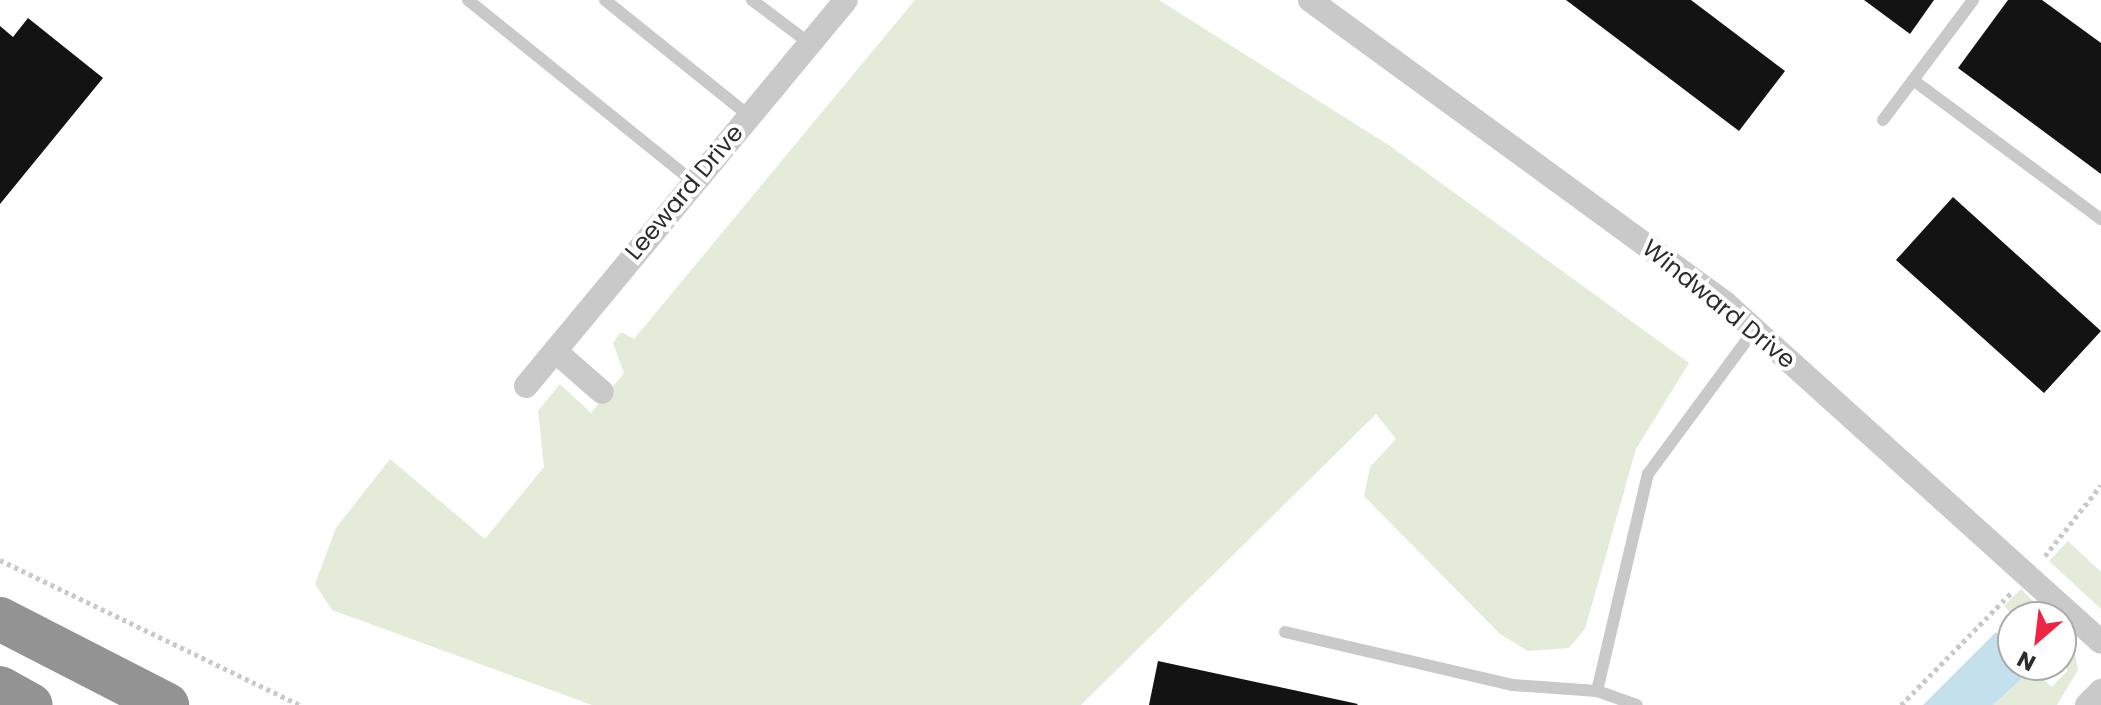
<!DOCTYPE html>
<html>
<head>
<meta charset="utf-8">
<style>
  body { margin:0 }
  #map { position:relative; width:2101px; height:705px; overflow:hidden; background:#fff; font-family:Poppins,sans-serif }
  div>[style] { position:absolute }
  .green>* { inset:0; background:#e4ebd8 }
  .water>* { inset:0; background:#c3e0ec }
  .building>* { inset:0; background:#131313 }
  .path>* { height:5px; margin-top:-2.5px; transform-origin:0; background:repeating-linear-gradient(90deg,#c9c9c9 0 4px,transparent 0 8px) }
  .lane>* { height:12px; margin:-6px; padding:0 6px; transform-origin:6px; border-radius:6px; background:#c9c9c9 }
  .street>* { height:24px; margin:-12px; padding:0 12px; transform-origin:12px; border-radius:12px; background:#c9c9c9 }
  .highway>* { height:44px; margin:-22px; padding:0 22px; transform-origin:22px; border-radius:22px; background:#939393 }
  span { translate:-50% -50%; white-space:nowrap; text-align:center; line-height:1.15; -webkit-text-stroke:8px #fff; paint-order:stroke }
  .street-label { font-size:24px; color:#2c2c2c }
  .north { position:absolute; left:1997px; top:601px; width:80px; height:80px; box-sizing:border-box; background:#fff; border:2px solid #ababab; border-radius:50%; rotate:208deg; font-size:22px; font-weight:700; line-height:32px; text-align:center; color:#2c2c2c }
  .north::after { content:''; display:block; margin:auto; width:28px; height:36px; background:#ee2445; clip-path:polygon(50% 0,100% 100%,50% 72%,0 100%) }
</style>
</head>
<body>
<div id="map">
  <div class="green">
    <i style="clip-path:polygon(915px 0,1159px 0,1390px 146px,1689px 363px,1636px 449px,1585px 629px,1569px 648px,1528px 651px,1500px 634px,1364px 496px,1370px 467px,1396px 439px,1376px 414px,1081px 705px,592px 705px,332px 610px,315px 584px,336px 528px,390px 459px,485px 539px,544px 467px,538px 411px,560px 384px,591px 413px,624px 373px,613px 343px,621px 332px,634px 339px)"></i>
    <i style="clip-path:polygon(2068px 541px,2101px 572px,2101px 609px,2049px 561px)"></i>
    <i style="clip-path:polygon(2021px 589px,2049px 617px,2014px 617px,2004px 606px)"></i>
    <i style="clip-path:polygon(2061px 629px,2073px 641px,2078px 670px,2057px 705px,1993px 705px,2032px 669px,2052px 687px,2067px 671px)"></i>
  </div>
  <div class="water">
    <i style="clip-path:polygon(1996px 632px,2013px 649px,2013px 665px,2032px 669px,1993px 705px,1923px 705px)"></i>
  </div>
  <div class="building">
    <i style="clip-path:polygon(1566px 0,1691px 0,1785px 71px,1739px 131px)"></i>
    <i style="clip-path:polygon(1864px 0,1934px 0,1910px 34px)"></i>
    <i style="clip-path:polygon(2008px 0,2042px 0,2101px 43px,2101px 174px,1958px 68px)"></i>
    <i style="clip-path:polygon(28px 18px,103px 78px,0 204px,0 26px,13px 37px)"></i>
    <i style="clip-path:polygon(1953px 197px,2101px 331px,2044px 393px,1896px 260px)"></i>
    <i style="clip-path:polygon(1158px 661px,1358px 704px,1357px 705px,1149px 705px)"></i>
  </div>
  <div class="path">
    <i style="left:2045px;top:556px;width:90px;rotate:-51.7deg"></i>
    <i style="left:0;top:560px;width:333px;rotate:25.8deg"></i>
    <i style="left:1901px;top:705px;width:157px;rotate:-45.5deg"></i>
  </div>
  <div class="lane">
    <i style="left:468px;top:0;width:288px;rotate:38.9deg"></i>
    <i style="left:605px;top:0;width:184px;rotate:38.8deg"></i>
    <i style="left:752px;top:0;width:71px;rotate:37deg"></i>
    <i style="left:1913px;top:80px;width:234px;rotate:36.5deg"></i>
    <i style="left:1883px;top:120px;width:150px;rotate:-53.1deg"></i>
    <i style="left:1285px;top:632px;width:233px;rotate:13.1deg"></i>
    <i style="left:1512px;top:685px;width:85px;rotate:4deg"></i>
    <i style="left:1597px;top:691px;width:223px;rotate:-76.8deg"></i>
    <i style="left:1648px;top:474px;width:180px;rotate:-53.6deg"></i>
    <i style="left:1597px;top:691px;width:42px;rotate:19.3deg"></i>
  </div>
  <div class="street">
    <i style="left:1310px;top:0;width:514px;rotate:36.13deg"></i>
    <i style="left:1725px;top:303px;width:506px;rotate:42.04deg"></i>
    <i style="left:555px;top:351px;width:62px;rotate:41.1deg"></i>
    <i style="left:526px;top:386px;width:501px;rotate:-50.34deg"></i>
    <i style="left:2087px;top:705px;width:20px;rotate:-45deg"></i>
  </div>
  <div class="highway">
    <i style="left:0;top:619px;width:188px;rotate:27.2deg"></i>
    <i style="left:0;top:688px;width:35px;rotate:29deg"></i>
  </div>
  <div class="street-label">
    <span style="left:684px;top:192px;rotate:-50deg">Leeward Drive</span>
    <span style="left:1719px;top:304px;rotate:39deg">Windward Drive</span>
  </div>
  <div class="north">N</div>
</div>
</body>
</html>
